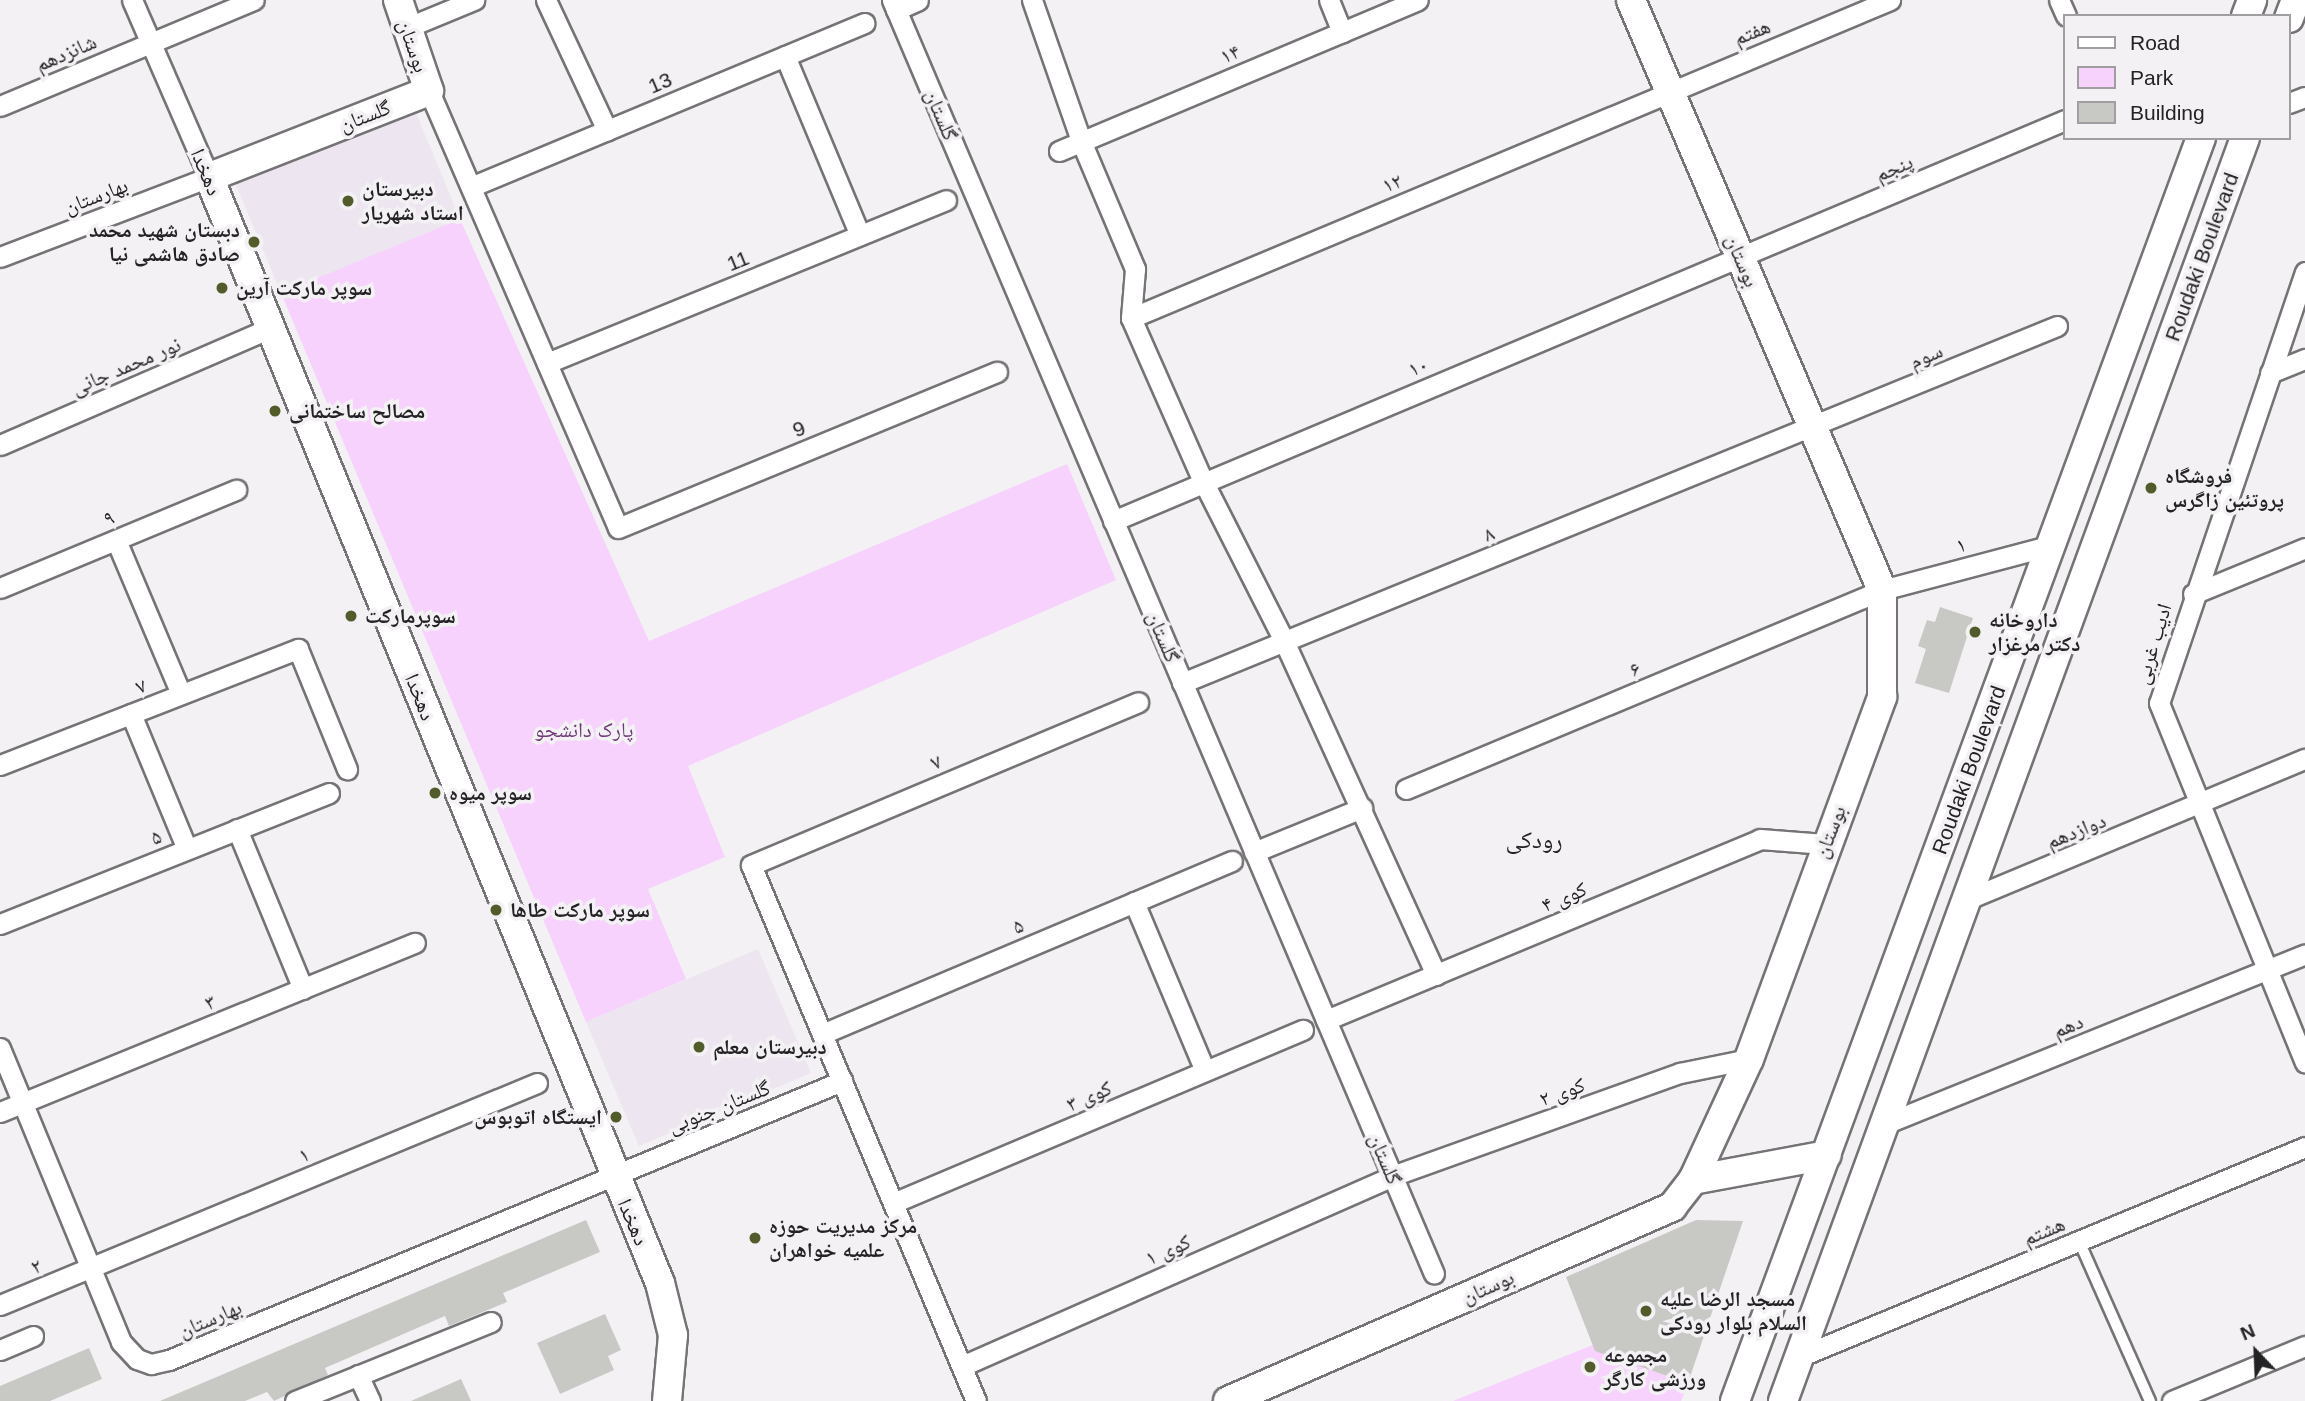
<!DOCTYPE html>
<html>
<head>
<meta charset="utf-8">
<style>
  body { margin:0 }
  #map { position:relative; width:2305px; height:1401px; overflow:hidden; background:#f4f1f5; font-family:Helvetica,"Noto Naskh Arabic",sans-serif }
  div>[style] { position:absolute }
  .built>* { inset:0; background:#ede5ef }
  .green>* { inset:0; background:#f6d2fc }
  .building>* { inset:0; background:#c8c9c5 }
  .roads { filter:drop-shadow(2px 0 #757376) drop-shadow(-2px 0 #757376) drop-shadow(0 2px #757376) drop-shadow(0 -2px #757376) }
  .lane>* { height:10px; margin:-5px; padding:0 5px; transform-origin:5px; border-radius:5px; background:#fff }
  .street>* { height:19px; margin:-9.5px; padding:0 9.5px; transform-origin:9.5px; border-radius:9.5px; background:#fff }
  .secondary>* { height:28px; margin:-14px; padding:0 14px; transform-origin:14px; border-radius:14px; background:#fff }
  .dots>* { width:19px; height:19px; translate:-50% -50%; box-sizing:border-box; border:4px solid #f4f1f5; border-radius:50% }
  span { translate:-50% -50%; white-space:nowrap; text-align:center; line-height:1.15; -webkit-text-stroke:7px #f4f1f5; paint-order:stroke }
  .street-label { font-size:21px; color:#232224 }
  .poi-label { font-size:21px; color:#232224; font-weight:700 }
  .left { translate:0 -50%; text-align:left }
  .right { translate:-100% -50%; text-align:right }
  .park-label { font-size:21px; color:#6f3878 }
  .quarter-label { font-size:24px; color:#232224 }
  .legend { position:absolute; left:2063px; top:14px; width:228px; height:126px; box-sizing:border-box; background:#f4f1f5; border:2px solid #a09ea1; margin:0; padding:9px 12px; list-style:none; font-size:21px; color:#232224 }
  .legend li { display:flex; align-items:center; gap:14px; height:35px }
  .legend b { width:35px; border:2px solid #a09ea1 }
  .north { position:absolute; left:2221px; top:1317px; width:70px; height:70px; -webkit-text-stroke:5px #f4f1f5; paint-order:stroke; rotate:337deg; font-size:19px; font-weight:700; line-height:28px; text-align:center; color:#232224 }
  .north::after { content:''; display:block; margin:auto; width:24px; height:32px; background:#232224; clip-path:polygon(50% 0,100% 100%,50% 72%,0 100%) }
</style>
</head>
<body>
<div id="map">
  <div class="built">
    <i style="clip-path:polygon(414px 108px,460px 219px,281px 293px,235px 183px)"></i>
    <i style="clip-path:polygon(758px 949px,811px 1073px,639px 1146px,586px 1022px)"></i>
  </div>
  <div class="green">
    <i style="clip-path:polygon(460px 219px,649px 641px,1067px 464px,1116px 580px,688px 766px,725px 857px,648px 889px,686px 979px,586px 1022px,281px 293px)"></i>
    <i style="clip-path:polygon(1593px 1345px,1596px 1351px,1688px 1383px,1681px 1401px,1453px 1401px)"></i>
  </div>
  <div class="building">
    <i style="clip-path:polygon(1940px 607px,1973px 618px,1949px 693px,1915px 683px,1926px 649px,1918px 646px,1927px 620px,1935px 622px)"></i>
    <i style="clip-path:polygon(586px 1220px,600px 1252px,503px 1293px,507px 1302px,449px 1326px,445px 1316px,325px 1368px,328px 1375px,274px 1401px,267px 1392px,245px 1401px,160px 1401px)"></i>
    <i style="clip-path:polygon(1696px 1220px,1743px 1221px,1688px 1383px,1595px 1351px,1566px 1277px)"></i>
    <i style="clip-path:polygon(605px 1314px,621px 1350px,608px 1356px,614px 1370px,560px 1394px,537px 1343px)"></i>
    <i style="clip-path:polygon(89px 1348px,102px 1379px,50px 1401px,0 1401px,0 1386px)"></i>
    <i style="clip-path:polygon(461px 1379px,471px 1401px,411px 1401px)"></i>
  </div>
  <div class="roads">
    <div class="lane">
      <i style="left:2079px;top:1241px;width:175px;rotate:66.1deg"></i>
    </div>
    <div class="street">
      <i style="left:546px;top:0;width:144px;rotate:64.9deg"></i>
      <i style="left:892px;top:0;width:1384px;rotate:66.95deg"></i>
      <i style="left:1032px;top:0;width:149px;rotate:70.8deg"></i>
      <i style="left:1081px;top:141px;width:139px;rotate:67.1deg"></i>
      <i style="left:1135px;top:269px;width:49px;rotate:94.7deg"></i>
      <i style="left:1131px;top:318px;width:178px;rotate:66.2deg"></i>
      <i style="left:1203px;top:481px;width:179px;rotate:63.1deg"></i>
      <i style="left:1284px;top:641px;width:367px;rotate:65.5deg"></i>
      <i style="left:1329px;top:0;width:35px;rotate:68deg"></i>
      <i style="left:2059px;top:0;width:17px;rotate:66deg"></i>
      <i style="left:896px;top:10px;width:24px;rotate:-24deg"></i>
      <i style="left:406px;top:28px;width:74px;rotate:-22.4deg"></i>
      <i style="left:785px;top:56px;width:194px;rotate:67.3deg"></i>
      <i style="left:429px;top:91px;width:476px;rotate:66.6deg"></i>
      <i style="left:618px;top:528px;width:410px;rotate:-22.4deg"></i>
      <i style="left:2289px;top:103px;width:17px;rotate:-21deg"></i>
      <i style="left:0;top:106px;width:275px;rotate:-22.7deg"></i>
      <i style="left:1059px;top:151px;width:389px;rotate:-22.8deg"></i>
      <i style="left:473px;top:186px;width:424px;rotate:-22.6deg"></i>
      <i style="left:0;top:257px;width:224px;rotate:-20.9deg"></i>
      <i style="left:209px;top:177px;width:193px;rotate:-113.5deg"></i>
      <i style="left:2305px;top:272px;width:455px;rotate:108.7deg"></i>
      <i style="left:2159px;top:703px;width:388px;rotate:67.9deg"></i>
      <i style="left:1131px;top:318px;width:823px;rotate:-22.73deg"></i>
      <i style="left:547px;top:363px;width:431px;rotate:-22.2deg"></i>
      <i style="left:2270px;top:373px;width:38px;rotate:-22deg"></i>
      <i style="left:0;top:445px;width:295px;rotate:-23.4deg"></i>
      <i style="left:1113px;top:521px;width:1033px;rotate:-22.84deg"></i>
      <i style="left:116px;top:540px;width:167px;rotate:67.1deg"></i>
      <i style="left:0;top:588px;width:256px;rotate:-22.6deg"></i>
      <i style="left:2193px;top:594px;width:121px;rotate:-22.3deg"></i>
      <i style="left:1182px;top:683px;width:945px;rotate:-22.2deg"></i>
      <i style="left:131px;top:714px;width:146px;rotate:67.5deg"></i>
      <i style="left:0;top:765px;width:320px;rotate:-21.3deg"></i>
      <i style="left:298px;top:649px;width:130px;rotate:67.8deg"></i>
      <i style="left:1406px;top:789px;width:516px;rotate:-22.69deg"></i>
      <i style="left:1882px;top:590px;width:176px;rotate:-14.8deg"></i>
      <i style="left:237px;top:829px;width:173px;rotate:67.6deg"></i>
      <i style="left:1254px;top:852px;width:117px;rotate:-22.2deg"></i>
      <i style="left:1968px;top:899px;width:365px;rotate:-22.6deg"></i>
      <i style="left:1134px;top:902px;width:183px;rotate:67.2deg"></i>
      <i style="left:0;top:924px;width:354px;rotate:-21.7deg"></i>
      <i style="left:1326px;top:1020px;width:470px;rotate:-22.6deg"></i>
      <i style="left:1760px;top:839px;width:65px;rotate:4.4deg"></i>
      <i style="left:822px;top:1034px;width:445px;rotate:-22.9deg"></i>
      <i style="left:0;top:1048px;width:318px;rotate:67.6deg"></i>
      <i style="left:121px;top:1342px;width:23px;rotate:47deg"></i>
      <i style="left:137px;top:1359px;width:15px;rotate:20deg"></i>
      <i style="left:151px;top:1364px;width:18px;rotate:-13deg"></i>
      <i style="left:169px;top:1360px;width:729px;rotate:-22.52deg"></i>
      <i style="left:0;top:1112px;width:448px;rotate:-22.2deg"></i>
      <i style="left:1885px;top:1124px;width:453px;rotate:-22deg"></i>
      <i style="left:893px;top:1203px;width:445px;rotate:-22.9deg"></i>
      <i style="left:0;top:1305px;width:581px;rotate:-22.46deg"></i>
      <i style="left:0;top:1350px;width:36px;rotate:-23deg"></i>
      <i style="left:1799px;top:1357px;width:548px;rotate:-22.54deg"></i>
      <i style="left:962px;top:1366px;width:470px;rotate:-23.8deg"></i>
      <i style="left:1392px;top:1176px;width:306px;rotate:-19.7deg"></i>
      <i style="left:1680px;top:1073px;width:70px;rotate:-11.5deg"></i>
      <i style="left:358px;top:1375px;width:29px;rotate:65deg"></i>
      <i style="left:295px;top:1401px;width:211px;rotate:-22deg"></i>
      <i style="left:976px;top:1401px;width:581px;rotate:-112.77deg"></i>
      <i style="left:751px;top:865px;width:420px;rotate:-22.8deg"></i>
      <i style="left:2172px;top:1401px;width:144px;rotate:-22.5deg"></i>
    </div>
    <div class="secondary">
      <i style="left:398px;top:0;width:96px;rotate:71.2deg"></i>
      <i style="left:429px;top:91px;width:236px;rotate:158.6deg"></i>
      <i style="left:209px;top:177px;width:1194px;rotate:67.82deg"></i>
      <i style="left:660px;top:1283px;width:54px;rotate:76deg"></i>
      <i style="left:673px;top:1335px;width:66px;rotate:95.2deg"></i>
      <i style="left:2246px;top:16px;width:17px;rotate:-69deg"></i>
      <i style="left:2289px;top:18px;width:19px;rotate:-69deg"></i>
      <i style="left:1693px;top:1180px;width:136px;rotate:-10.6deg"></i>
      <i style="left:1228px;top:1401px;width:485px;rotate:-23.6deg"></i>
      <i style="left:1672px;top:1207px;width:34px;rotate:-52deg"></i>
      <i style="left:1693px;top:1180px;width:133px;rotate:-65.2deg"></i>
      <i style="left:1749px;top:1059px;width:386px;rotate:-69.8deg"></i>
      <i style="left:1882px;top:697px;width:107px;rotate:-90deg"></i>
      <i style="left:1882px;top:590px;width:641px;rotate:-113.05deg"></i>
      <i style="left:1735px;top:1401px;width:1346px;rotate:-69.75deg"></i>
      <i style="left:1783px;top:1401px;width:1345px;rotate:-69.91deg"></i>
    </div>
  </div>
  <div class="dots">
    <i style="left:348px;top:201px;background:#525b2a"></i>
    <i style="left:254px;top:242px;background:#525b2a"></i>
    <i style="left:222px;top:288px;background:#525b2a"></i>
    <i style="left:275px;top:411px;background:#525b2a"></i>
    <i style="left:2151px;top:488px;background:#525b2a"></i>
    <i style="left:351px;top:616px;background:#525b2a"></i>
    <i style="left:1975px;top:632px;background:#525b2a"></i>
    <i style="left:435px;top:793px;background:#525b2a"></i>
    <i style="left:496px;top:910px;background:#525b2a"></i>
    <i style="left:699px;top:1047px;background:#525b2a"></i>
    <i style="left:616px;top:1117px;background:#525b2a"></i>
    <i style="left:755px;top:1238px;background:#525b2a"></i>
    <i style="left:1646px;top:1311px;background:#525b2a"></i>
    <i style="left:1590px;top:1367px;background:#525b2a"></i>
  </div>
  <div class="street-label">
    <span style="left:1752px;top:32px;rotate:-22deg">هفتم</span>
    <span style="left:413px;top:46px;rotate:71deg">بوستان</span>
    <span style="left:66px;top:53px;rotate:-23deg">شانزدهم</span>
    <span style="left:1230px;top:54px;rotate:-23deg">۱۴</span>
    <span style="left:660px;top:83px;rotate:-23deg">13</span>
    <span style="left:941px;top:115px;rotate:67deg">گلستان</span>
    <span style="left:365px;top:116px;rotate:-21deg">گلستان</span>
    <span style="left:1894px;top:168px;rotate:-23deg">پنجم</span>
    <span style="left:206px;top:172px;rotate:67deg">دهخدا</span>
    <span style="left:1392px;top:183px;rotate:-23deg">۱۲</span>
    <span style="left:96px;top:196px;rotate:-21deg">بهارستان</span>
    <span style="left:2202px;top:257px;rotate:-70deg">Roudaki Boulevard</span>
    <span style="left:738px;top:261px;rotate:-22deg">11</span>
    <span style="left:1742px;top:261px;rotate:67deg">بوستان</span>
    <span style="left:1926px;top:356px;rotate:-23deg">سوم</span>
    <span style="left:126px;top:366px;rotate:-23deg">نور محمد جانی</span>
    <span style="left:1418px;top:367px;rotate:-23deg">۱۰</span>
    <span style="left:799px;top:429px;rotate:-22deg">9</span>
    <span style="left:109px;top:518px;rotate:-23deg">۹</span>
    <span style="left:1489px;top:534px;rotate:-22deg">۸</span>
    <span style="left:1961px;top:545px;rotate:-15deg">۱</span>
    <span style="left:1163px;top:637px;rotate:67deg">گلستان</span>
    <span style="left:2153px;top:644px;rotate:-73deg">ادیب غربی</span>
    <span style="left:1635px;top:669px;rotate:-23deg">۶</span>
    <span style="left:141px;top:686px;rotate:-21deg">۷</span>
    <span style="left:420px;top:697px;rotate:68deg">دهخدا</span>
    <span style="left:936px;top:762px;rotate:-23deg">۷</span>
    <span style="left:1969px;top:770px;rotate:-70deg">Roudaki Boulevard</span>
    <span style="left:2076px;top:831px;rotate:-22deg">دوازدهم</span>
    <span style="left:1830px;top:832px;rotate:-69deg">بوستان</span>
    <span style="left:156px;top:837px;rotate:-22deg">۵</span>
    <span style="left:1564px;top:897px;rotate:-23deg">کوی ۴</span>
    <span style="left:1018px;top:926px;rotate:-23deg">۵</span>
    <span style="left:210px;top:1002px;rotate:-22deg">۳</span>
    <span style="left:2068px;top:1026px;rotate:-22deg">دهم</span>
    <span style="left:1562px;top:1092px;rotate:-20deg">کوی ۲</span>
    <span style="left:1089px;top:1096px;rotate:-23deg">کوی ۳</span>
    <span style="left:719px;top:1107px;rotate:-22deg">گلستان جنوبی</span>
    <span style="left:304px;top:1155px;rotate:-22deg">۱</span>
    <span style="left:1385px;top:1159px;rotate:67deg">گلستان</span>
    <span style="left:633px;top:1222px;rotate:67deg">دهخدا</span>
    <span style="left:2044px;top:1231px;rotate:-23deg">هشتم</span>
    <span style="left:1168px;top:1250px;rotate:-24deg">کوی ۱</span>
    <span style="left:36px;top:1266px;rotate:-23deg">۲</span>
    <span style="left:1488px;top:1287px;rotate:-24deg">بوستان</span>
    <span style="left:210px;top:1319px;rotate:-23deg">بهارستان</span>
  </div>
  <div class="poi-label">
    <span class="left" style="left:362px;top:201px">دبیرستان<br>استاد شهریار</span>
    <span class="right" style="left:240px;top:242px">دبستان شهید محمد<br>صادق هاشمی نیا</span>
    <span class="left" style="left:236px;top:288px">سوپر مارکت آرین</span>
    <span class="left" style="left:289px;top:411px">مصالح ساختمانی</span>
    <span class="left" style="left:2165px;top:488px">فروشگاه<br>پروتئین زاگرس</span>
    <span class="left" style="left:365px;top:616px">سوپرمارکت</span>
    <span class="left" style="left:1989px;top:632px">داروخانه<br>دکتر مرغزار</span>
    <span class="left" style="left:449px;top:793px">سوپر میوه</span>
    <span class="left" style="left:510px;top:910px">سوپر مارکت طاها</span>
    <span class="left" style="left:713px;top:1047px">دبیرستان معلم</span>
    <span class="right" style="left:602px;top:1117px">ایستگاه اتوبوس</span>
    <span class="left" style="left:769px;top:1238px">مرکز مدیریت حوزه<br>علمیه خواهران</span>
    <span class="left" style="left:1660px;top:1311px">مسجد الرضا علیه<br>السلام بلوار رودکی</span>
    <span class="left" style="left:1604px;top:1367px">مجموعه<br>ورزشی کارگر</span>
  </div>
  <div class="park-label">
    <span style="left:584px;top:730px">پارک دانشجو</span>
  </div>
  <div class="quarter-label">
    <span style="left:1534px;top:840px">رودکی</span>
  </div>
  <ul class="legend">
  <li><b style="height:9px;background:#fff"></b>Road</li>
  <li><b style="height:19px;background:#f6d2fc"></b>Park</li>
  <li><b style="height:19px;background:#c8c9c5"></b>Building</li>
  </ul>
  <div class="north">N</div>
</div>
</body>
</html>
